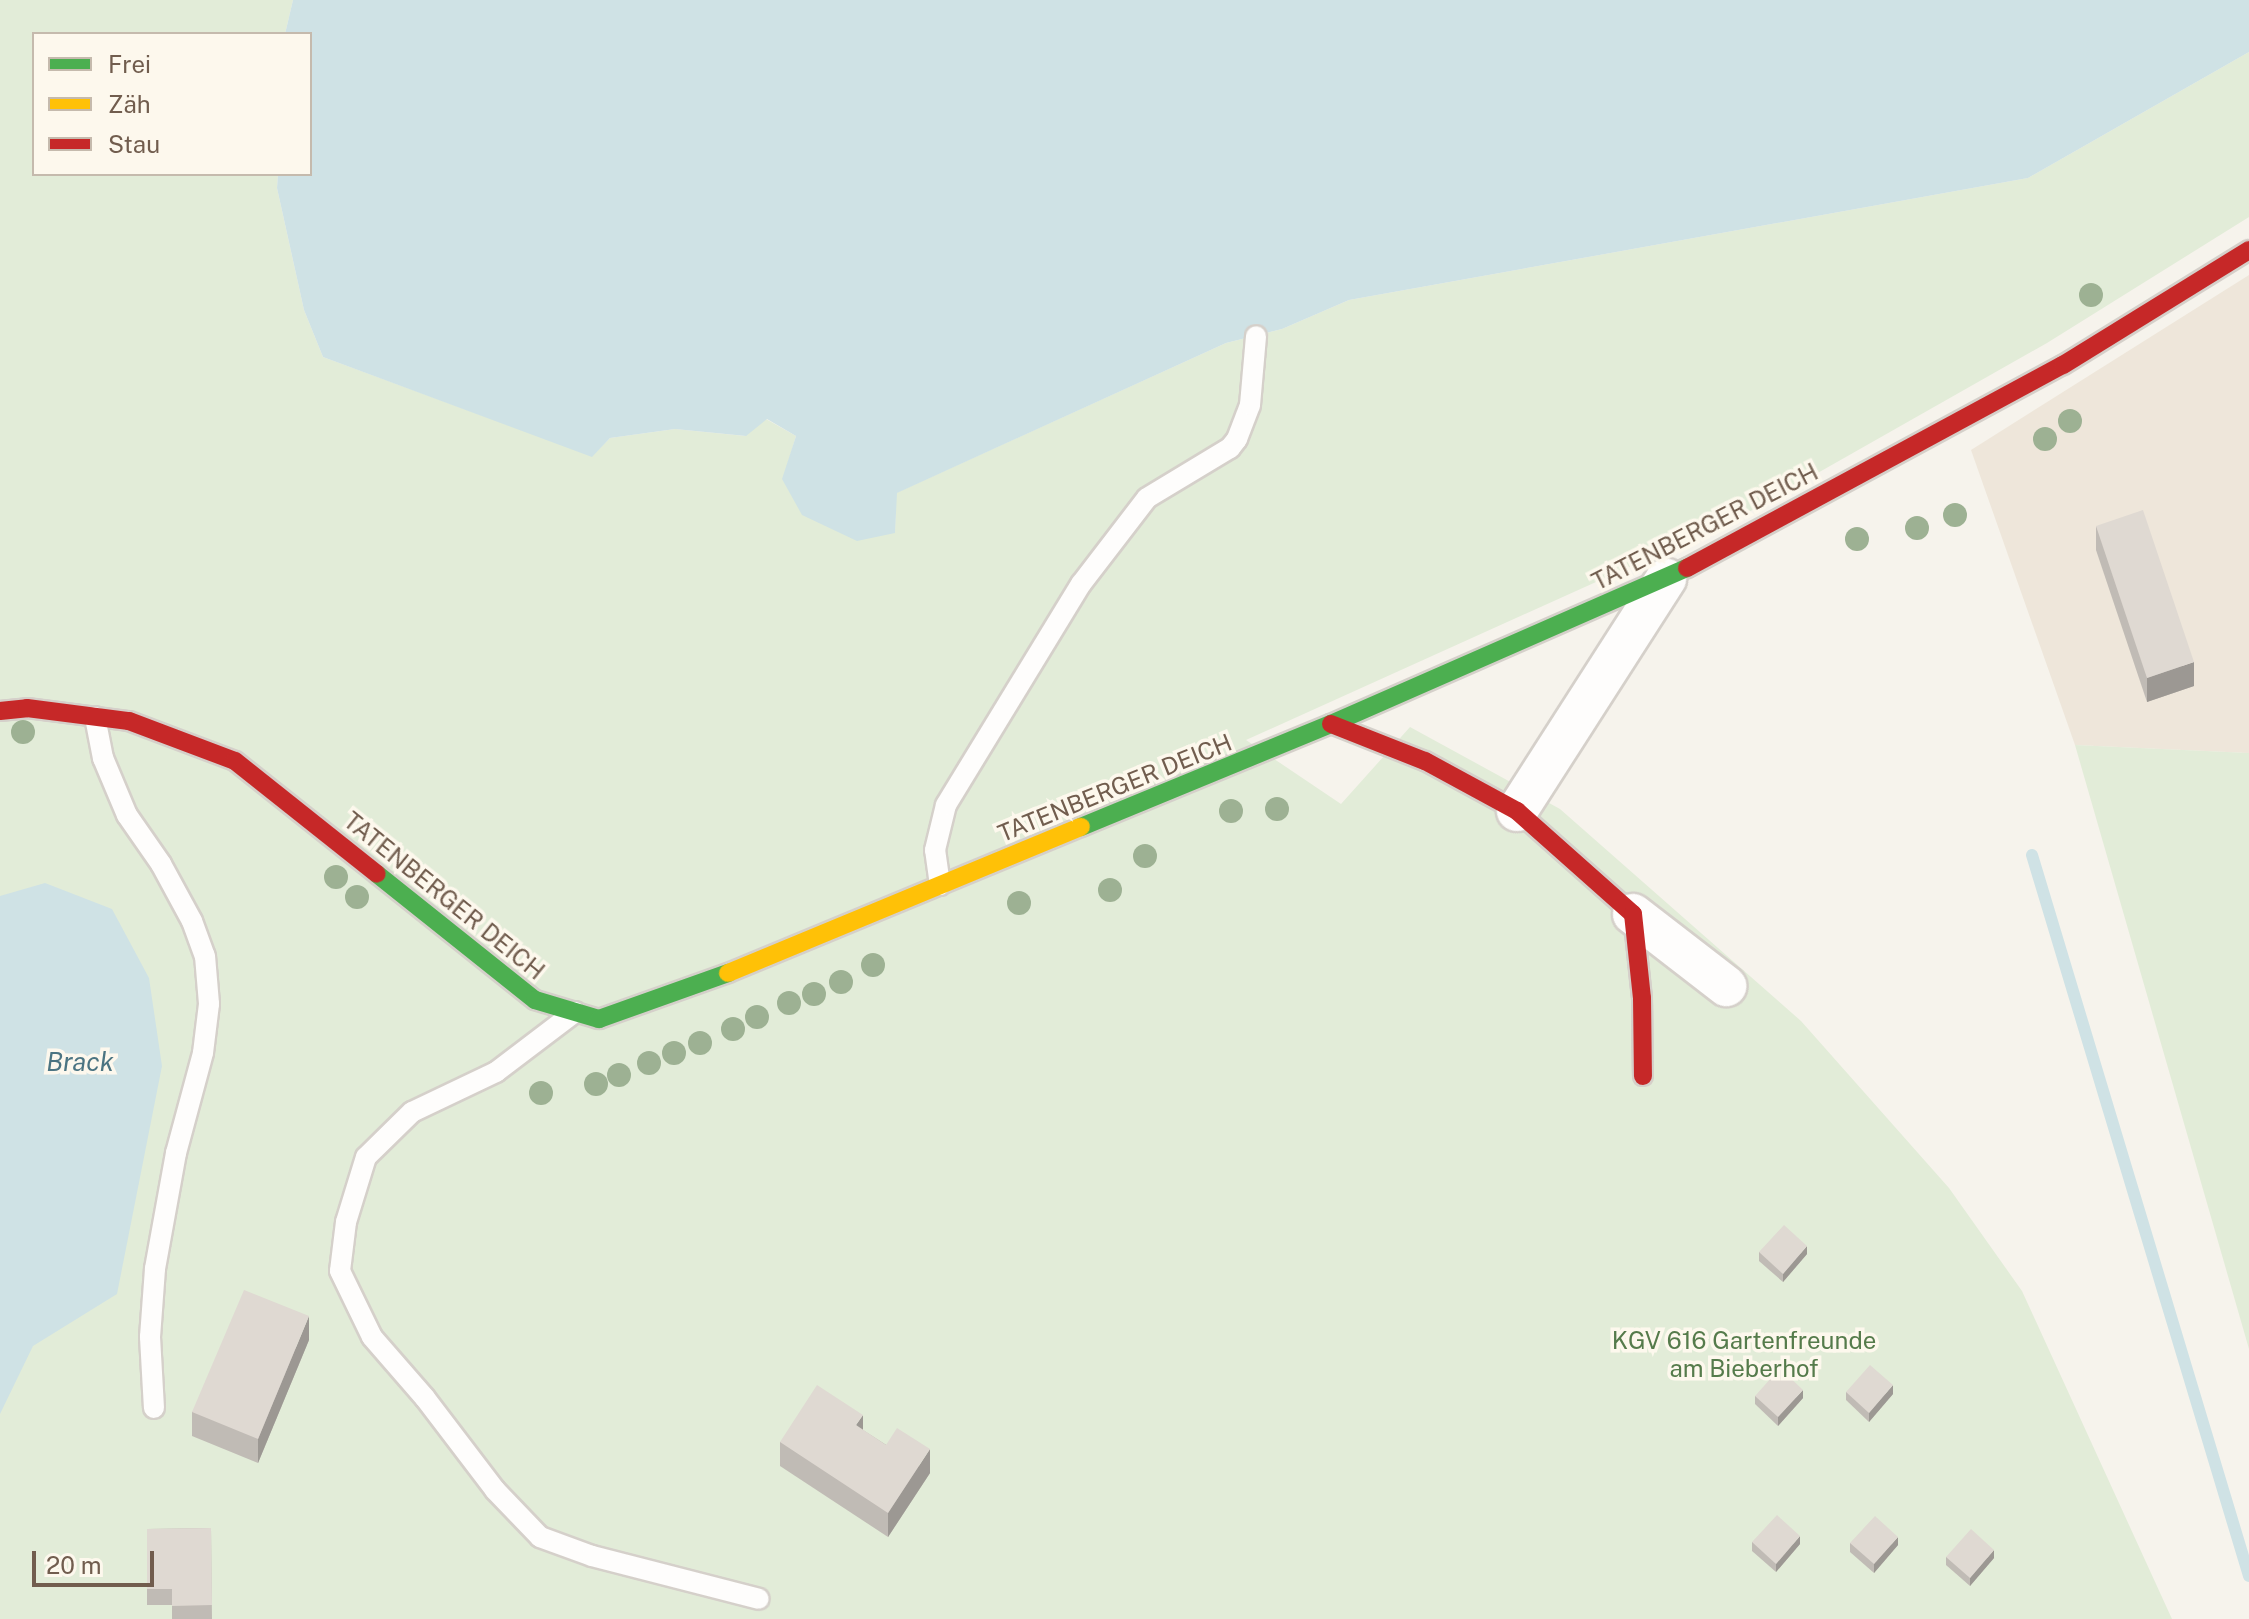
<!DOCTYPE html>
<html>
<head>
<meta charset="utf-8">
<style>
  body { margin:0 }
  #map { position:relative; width:2249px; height:1619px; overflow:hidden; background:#f6f3ec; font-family:"Public Sans",sans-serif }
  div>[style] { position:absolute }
  .residential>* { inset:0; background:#eee6da }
  .green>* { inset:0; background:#e2ecd8 }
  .water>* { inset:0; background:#cfe2e5 }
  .stream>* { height:12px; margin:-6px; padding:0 6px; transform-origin:6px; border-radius:6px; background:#cfe2e5 }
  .roads { filter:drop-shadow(2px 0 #d5d0ca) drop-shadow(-2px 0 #d5d0ca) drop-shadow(0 2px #d5d0ca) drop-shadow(0 -2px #d5d0ca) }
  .lane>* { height:20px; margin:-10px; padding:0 10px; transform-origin:10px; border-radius:10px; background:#fefdfc }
  .street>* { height:40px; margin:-20px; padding:0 20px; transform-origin:20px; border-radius:20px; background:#fefdfc }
  .fast>* { height:18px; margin:-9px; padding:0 9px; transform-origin:9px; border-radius:9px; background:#4caf50 }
  .slow>* { height:18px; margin:-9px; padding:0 9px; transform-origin:9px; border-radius:9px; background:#ffc107 }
  .jam>* { height:18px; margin:-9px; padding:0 9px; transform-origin:9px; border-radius:9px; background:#c62828 }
  .trees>* { width:24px; height:24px; margin:-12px; border-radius:50%; background:#9db193 }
  .wall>* { inset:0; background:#c0bbb5 }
  .shaded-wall>* { inset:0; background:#9c9893 }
  .building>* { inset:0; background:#dfd9d2 }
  span { translate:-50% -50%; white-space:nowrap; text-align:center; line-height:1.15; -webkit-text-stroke:7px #fdf8ed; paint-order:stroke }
  .street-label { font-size:24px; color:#715d4e }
  .park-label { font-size:24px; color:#557b4b }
  .water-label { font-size:26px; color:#4b7482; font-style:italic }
  .legend { position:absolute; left:32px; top:32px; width:280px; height:144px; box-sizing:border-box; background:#fdf8ed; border:2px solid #c5baad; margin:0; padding:10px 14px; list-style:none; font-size:24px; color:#715d4e }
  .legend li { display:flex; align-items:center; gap:16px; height:40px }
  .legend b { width:40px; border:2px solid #c5baad }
  .scale { position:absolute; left:32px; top:1551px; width:122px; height:36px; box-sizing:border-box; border:4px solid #715d4e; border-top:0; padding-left:10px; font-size:24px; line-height:28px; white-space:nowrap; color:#715d4e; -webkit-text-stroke:6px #fdf8ed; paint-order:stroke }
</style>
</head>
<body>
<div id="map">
  <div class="residential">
    <i style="clip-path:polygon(2249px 275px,2249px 753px,2075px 745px,1971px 450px)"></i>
  </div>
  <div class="green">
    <i style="clip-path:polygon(0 0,293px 0,285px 34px,34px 34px,34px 174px,278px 174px,277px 188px,304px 310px,323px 357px,592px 456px,610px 438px,675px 429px,745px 436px,766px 419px,796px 436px,783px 479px,895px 533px,896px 493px,1226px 343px,1282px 329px,1349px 300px,2028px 178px,2249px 52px,2249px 217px,2047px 343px,1740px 517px,1246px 740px,1341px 804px,1410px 727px,1560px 809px,1801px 1021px,1949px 1188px,2022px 1291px,2172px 1619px,0 1619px)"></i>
    <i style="clip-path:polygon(2075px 745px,2249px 753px,2249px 1349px)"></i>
  </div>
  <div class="water">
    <i style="clip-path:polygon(293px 0,2249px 0,2249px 52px,2028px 178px,1349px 300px,1282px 329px,1226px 343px,897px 493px,895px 533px,857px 541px,802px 515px,782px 479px,796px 436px,767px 419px,746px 436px,675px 429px,610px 438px,592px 457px,323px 357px,304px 310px,277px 188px,278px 174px,310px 174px,310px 34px,285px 34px)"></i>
    <i style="clip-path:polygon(45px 883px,112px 909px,149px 978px,162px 1066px,117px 1294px,33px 1346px,0 1414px,0 896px)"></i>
  </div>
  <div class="stream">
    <i style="left:2032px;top:855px;width:753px;rotate:73.25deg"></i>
  </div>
  <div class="roads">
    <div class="lane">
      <i style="left:95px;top:717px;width:42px;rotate:79deg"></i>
      <i style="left:103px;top:758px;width:62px;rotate:67.2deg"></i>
      <i style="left:127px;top:815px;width:60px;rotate:55.2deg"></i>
      <i style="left:161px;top:864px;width:65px;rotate:61.5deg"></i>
      <i style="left:192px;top:921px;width:37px;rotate:70deg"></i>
      <i style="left:205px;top:956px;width:48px;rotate:85.2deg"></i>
      <i style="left:209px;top:1004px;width:49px;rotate:97deg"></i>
      <i style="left:203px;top:1053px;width:104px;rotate:105.1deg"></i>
      <i style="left:176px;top:1153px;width:118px;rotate:100.3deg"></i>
      <i style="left:155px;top:1269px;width:68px;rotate:94.2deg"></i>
      <i style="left:150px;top:1337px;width:71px;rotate:86.8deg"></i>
      <i style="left:940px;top:885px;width:35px;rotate:-98deg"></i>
      <i style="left:935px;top:850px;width:46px;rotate:-76.3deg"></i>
      <i style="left:946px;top:805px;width:259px;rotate:-58.6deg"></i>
      <i style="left:1081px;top:584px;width:108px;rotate:-52.5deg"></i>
      <i style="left:1147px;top:498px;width:97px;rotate:-31.1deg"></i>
      <i style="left:1230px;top:448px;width:11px;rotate:-52deg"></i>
      <i style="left:1237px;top:439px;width:36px;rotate:-69deg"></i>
      <i style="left:1250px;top:405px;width:69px;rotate:-85deg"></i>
      <i style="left:575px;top:1012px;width:99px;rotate:142.8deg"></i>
      <i style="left:496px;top:1072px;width:93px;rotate:154.5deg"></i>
      <i style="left:412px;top:1112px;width:64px;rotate:135.6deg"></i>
      <i style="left:366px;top:1157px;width:68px;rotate:107.1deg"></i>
      <i style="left:346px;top:1222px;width:49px;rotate:97deg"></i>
      <i style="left:340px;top:1271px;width:73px;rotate:64.1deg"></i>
      <i style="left:372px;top:1337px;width:81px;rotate:49deg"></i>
      <i style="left:425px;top:1398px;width:116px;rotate:52.7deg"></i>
      <i style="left:495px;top:1490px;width:65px;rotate:46.2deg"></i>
      <i style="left:540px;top:1537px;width:55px;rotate:20.1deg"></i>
      <i style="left:592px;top:1556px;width:172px;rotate:14.4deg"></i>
    </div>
    <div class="street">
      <i style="left:1517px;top:811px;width:276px;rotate:-57.3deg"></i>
      <i style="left:1633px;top:914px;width:118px;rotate:37.7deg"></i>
    </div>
    <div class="fast">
      <i style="left:1081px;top:827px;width:270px;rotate:-22.4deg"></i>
      <i style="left:1331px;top:724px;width:389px;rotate:-23.7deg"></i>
      <i style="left:377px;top:874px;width:202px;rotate:38.6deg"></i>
      <i style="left:535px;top:1000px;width:67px;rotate:16.5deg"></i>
      <i style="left:599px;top:1019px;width:137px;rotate:-19.6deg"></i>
    </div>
    <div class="slow">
      <i style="left:728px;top:973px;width:382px;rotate:-22.5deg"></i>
    </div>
    <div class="jam">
      <i style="left:1687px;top:568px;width:427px;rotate:-28.4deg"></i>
      <i style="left:2063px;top:365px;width:219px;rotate:-31.7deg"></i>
      <i style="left:0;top:711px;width:27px;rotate:-6deg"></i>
      <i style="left:27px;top:708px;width:103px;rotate:7.3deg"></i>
      <i style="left:129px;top:721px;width:113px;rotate:20.7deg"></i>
      <i style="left:235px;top:761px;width:181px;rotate:38.5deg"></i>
      <i style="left:1331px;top:724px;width:101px;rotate:21.5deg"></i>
      <i style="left:1425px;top:761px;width:105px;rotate:28.5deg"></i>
      <i style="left:1517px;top:811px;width:155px;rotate:41.6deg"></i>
      <i style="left:1633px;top:914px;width:84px;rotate:83.9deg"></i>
      <i style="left:1642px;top:998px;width:78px;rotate:89.3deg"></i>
    </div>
  </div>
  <div class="trees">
    <i style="left:2091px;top:295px"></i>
    <i style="left:2070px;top:421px"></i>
    <i style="left:2045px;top:439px"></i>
    <i style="left:1955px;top:515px"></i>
    <i style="left:1917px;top:528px"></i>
    <i style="left:1857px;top:539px"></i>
    <i style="left:23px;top:732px"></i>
    <i style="left:1277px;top:809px"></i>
    <i style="left:1231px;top:811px"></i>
    <i style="left:1145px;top:856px"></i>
    <i style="left:336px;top:877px"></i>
    <i style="left:1110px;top:890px"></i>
    <i style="left:357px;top:897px"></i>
    <i style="left:1019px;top:903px"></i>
    <i style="left:873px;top:965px"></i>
    <i style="left:841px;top:982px"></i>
    <i style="left:814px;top:994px"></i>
    <i style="left:789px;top:1003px"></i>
    <i style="left:757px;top:1017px"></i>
    <i style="left:733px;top:1029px"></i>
    <i style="left:700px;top:1043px"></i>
    <i style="left:674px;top:1053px"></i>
    <i style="left:649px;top:1063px"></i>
    <i style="left:619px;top:1075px"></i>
    <i style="left:596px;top:1084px"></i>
    <i style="left:541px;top:1093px"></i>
  </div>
  <div class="wall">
    <i style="clip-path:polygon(2096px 526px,2194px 686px,2147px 702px,2096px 550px)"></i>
    <i style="clip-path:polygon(1759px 1252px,1807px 1254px,1783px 1282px,1759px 1261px)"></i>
    <i style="clip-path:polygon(309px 1340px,258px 1463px,192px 1436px,192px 1412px)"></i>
    <i style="clip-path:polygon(1846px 1392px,1893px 1394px,1869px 1422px,1846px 1400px)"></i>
    <i style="clip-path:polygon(1755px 1396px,1803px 1398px,1778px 1426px,1755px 1404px)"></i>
    <i style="clip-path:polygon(863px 1430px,930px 1473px,888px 1537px,780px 1466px,780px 1442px)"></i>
    <i style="clip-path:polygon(211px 1528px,212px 1619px,172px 1619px,172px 1605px,147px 1605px,147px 1529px)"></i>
    <i style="clip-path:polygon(1752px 1542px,1800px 1544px,1776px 1572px,1752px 1551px)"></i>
    <i style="clip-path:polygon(1850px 1543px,1898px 1545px,1874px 1573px,1850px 1552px)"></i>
    <i style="clip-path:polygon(1946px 1557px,1994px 1558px,1970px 1586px,1946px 1565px)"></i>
  </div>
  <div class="shaded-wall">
    <i style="clip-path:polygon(2194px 662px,2194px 686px,2147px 702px,2147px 678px)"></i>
    <i style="clip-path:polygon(1807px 1246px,1807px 1254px,1783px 1282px,1783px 1274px)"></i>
    <i style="clip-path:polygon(309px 1316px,309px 1340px,258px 1463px,258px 1439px)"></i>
    <i style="clip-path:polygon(1893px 1385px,1893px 1394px,1869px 1422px,1869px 1413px)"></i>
    <i style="clip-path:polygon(1803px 1390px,1803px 1398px,1778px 1426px,1778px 1417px)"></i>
    <i style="clip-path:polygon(863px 1415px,863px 1439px,856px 1425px)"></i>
    <i style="clip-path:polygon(930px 1449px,930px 1473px,888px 1537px,888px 1513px)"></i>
    <i style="clip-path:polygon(1800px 1536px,1800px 1544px,1776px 1572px,1776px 1564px)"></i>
    <i style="clip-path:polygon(1898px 1537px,1898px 1545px,1874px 1573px,1874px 1564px)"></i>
    <i style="clip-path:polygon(1994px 1550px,1994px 1558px,1970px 1586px,1970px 1578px)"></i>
  </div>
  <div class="building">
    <i style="clip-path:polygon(2143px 510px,2194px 662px,2147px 678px,2096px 526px)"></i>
    <i style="clip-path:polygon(1784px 1225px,1807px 1246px,1783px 1274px,1759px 1252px)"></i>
    <i style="clip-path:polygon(244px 1290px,309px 1316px,258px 1439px,192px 1412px)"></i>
    <i style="clip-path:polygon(1870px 1365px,1893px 1385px,1869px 1413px,1846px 1392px)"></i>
    <i style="clip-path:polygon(1780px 1368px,1803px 1390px,1778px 1417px,1755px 1396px)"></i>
    <i style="clip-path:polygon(817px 1385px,863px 1415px,856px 1425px,886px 1445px,897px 1428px,930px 1449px,888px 1513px,780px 1442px)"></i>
    <i style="clip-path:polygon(1777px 1515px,1800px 1536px,1776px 1564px,1752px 1542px)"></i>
    <i style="clip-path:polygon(1875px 1516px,1898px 1537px,1874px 1564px,1850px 1543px)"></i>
    <i style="clip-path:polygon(211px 1528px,212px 1605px,172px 1606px,172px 1589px,147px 1589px,147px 1529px)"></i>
    <i style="clip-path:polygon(1971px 1529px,1994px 1550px,1970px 1578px,1946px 1557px)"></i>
  </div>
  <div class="street-label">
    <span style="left:1705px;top:527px;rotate:-27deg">TATENBERGER DEICH</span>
    <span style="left:1115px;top:788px;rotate:-22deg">TATENBERGER DEICH</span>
    <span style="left:444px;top:896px;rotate:39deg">TATENBERGER DEICH</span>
  </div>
  <div class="park-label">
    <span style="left:1744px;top:1355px">KGV 616 Gartenfreunde<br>am Bieberhof</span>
  </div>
  <div class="water-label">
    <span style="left:80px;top:1062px">Brack</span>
  </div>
  <ul class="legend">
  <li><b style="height:10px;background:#4caf50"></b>Frei</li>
  <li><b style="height:10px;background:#ffc107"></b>Zäh</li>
  <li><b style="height:10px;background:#c62828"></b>Stau</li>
  </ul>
  <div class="scale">20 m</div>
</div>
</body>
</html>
